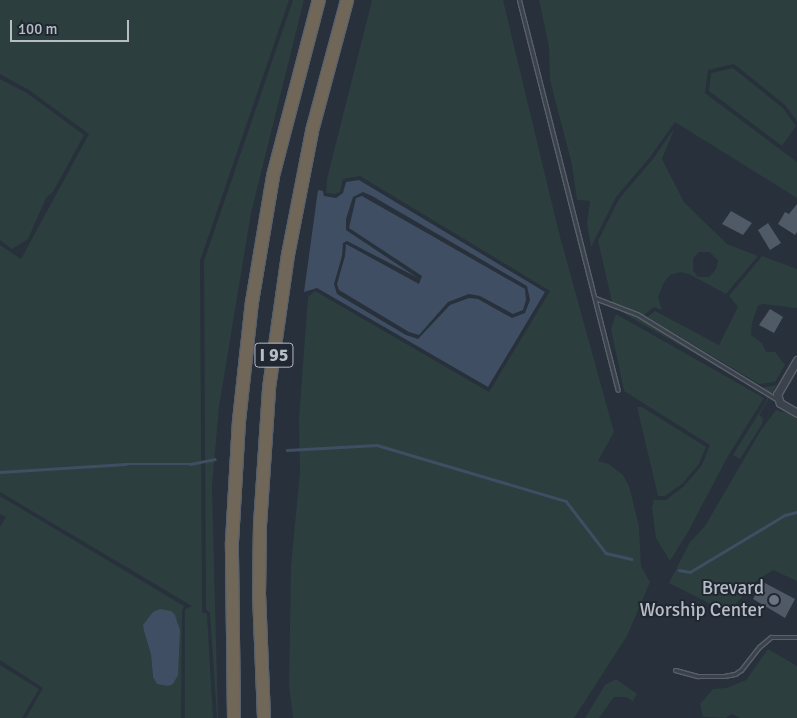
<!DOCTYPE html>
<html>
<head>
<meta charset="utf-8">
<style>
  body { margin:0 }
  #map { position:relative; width:797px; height:718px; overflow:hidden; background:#27303b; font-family:Signika,sans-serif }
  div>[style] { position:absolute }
  .green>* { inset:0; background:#2c3e3e }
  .water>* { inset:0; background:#3f4e62 }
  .stream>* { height:2.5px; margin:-1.25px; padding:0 1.25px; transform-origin:1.25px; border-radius:1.25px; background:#3f4e62 }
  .building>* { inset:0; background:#505a67 }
  .roads { filter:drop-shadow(1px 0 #59606a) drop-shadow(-1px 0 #59606a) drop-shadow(0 1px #59606a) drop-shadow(0 -1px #59606a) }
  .lane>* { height:3px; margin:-1.5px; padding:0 1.5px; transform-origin:1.5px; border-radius:1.5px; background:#3b424c }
  .street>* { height:7px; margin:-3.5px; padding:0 3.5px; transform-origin:3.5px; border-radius:3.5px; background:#3b424c }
  .highway>* { height:12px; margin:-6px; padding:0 6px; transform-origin:6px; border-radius:6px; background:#716759 }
  .dots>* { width:14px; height:14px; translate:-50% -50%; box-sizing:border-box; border:2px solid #202731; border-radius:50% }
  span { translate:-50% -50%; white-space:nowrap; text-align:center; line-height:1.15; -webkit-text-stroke:4px #202731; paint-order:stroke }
  .shield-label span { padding:1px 4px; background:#202731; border:1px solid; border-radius:4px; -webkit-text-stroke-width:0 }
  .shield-label { font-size:18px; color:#b7bdc7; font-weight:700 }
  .poi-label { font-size:19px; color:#b7bdc7 }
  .right { translate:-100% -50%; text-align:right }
  .scale { position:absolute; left:10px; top:20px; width:119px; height:22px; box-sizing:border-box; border:2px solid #b7bdc7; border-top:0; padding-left:6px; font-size:15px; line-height:18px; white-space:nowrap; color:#b7bdc7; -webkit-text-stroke:4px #202731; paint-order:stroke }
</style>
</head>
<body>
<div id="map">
  <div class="green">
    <i style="clip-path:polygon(0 0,289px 0,200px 261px,202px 612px,207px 614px,213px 718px,185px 718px,185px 609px,192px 606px,0 492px,0 245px,21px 259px,89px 134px,29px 90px,0 74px)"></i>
    <i style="clip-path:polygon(293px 0,304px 0,251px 213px,219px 407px,212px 486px,218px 718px,217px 718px,210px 613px,206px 609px,204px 261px)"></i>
    <i style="clip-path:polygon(372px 0,503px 0,559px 233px,614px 432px,598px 461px,609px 464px,623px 475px,629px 486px,639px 526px,641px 566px,650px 582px,627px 636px,574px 718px,293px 718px,289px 685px,291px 565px,300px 472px,299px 419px,308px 297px,315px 291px,489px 392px,550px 291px,360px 176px,343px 179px,340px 192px,335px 194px,326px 193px,327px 179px)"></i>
    <i style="clip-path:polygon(539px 0,797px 0,797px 121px,785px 105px,734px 64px,708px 70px,705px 93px,797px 162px,797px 198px,675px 122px,650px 157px,616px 197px,591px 247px,587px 223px,590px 201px,577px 200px,572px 165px,550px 80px,549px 47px)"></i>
    <i style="clip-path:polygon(733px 68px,783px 108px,796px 126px,782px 146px,709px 91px,711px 73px)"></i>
    <i style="clip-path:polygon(0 79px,27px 93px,84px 135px,53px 192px,46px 198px,28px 239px,12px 249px,0 240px)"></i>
    <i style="clip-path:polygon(evenodd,675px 127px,662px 159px,684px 202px,727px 244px,758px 256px,726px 294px,689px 274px,680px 272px,670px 275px,664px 282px,658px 297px,662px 310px,654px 307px,643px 316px,760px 388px,777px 385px,759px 415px,763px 418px,762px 424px,740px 459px,733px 455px,767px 400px,767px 395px,618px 310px,614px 310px,598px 241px,619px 199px,653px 159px,675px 127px,699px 252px,709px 252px,718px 260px,716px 269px,709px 277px,698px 277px,693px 270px,693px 258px,699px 252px)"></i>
    <i style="clip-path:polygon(762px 256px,797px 269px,797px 308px,762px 304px,758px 306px,752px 323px,751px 335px,762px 343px,766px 352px,775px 352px,785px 365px,775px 382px,759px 384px,647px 317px,655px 311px,719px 345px,738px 307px,729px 296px)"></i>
    <i style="clip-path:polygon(616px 314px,764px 398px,728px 456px,688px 532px,670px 561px,656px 538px,652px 508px,654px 500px,666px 500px,684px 486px,702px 465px,710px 445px,624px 391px,611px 329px)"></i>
    <i style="clip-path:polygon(637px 407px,642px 407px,706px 447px,699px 464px,682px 484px,665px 496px,658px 496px)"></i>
    <i style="clip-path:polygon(776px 410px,787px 413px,797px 419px,797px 581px,773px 570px,755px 582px,728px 613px,669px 583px,690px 542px,705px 526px,761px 430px)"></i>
    <i style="clip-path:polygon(evenodd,0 496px,184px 606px,182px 612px,181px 718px,26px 718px,43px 688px,0 660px,0 527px,6px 517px,0 514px,0 496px,178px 621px,178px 664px,153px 677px,151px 655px,144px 631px,178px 621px)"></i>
    <i style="clip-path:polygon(768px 649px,797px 666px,797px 718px,740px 718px,732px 714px,726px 718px,703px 717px,700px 704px,713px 689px,726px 688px,746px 680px)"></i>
    <i style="clip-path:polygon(0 665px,39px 689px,22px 718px,0 718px)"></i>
    <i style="clip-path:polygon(616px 679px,637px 694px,633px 701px,626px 697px,614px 697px,599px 718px,585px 718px,605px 685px)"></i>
  </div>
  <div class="water">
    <i style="clip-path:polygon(evenodd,359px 180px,545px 292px,488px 387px,317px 288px,304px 292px,318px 190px,323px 191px,324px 196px,336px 198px,343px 193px,346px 182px,359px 180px,363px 192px,372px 196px,527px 286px,530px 300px,525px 313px,512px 318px,478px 299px,469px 298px,450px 305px,418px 339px,406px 335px,337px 294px,334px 284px,342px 256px,343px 243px,347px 241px,418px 278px,346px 230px,346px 219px,353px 197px,363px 192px)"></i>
    <i style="clip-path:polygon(362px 196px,525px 289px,526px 300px,523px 310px,513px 314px,480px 296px,469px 294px,448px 302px,419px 335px,409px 332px,339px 290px,337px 284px,345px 256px,346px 244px,419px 284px,422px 276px,349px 228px,356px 198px)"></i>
    <i style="clip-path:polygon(160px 609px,171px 611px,175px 615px,180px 630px,178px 675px,173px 684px,168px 686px,157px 684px,153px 677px,151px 655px,144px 631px,143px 625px,153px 612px)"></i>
  </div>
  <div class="stream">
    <i style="left:287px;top:450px;width:90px;rotate:-3.2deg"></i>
    <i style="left:377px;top:445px;width:197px;rotate:16.5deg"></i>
    <i style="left:566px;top:501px;width:66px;rotate:52.4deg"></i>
    <i style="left:606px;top:553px;width:26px;rotate:13deg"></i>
    <i style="left:0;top:472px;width:126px;rotate:-3.6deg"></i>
    <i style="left:126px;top:464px;width:64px"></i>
    <i style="left:190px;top:464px;width:25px;rotate:-11deg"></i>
    <i style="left:679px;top:570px;width:11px;rotate:10deg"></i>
    <i style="left:690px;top:572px;width:111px;rotate:-31deg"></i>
    <i style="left:785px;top:515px;width:12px;rotate:-14deg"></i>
  </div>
  <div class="building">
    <i style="clip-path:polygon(797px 204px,797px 232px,795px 235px,778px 224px,785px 212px,789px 214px)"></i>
    <i style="clip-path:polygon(731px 211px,752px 223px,743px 235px,722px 224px)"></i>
    <i style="clip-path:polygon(768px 223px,781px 243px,770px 250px,758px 230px)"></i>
    <i style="clip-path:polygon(770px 309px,783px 317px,774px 333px,759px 325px)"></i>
    <i style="clip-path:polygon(763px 582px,795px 599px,785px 618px,753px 599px)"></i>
  </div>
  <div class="roads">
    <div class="lane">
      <i style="left:519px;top:0;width:402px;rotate:75.8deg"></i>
      <i style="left:595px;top:298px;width:45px;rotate:20.9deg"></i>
      <i style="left:637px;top:314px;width:165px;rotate:31.4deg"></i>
      <i style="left:675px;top:670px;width:24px;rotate:15deg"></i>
      <i style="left:698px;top:676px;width:26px"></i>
      <i style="left:724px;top:676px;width:11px;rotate:-10deg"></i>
      <i style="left:735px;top:674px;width:7px;rotate:-34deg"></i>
      <i style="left:741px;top:670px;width:29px;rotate:-52deg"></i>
      <i style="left:759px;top:647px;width:16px;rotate:-40deg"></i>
      <i style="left:771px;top:637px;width:26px"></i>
    </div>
    <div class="street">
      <i style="left:797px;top:360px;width:39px;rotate:120deg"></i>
      <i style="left:777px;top:394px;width:9px;rotate:72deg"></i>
      <i style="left:780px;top:403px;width:20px;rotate:30deg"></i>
    </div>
    <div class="highway">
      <i style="left:234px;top:718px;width:176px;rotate:-90.7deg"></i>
      <i style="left:232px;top:542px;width:121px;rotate:-86.7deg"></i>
      <i style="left:239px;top:421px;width:120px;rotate:-83.8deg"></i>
      <i style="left:252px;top:302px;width:128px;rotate:-80.5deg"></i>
      <i style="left:273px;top:176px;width:182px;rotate:-75.4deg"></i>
      <i style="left:264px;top:718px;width:123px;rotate:-92.3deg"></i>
      <i style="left:259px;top:595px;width:70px;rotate:-89.2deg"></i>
      <i style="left:260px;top:525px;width:137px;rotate:-86.2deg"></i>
      <i style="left:269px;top:388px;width:134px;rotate:-81.9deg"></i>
      <i style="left:288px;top:255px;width:126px;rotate:-79deg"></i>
      <i style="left:312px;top:131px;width:136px;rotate:-75deg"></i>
    </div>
  </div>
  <div class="dots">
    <i style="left:774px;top:600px;background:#6b7280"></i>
  </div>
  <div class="shield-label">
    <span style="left:274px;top:355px">I 95</span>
  </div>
  <div class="poi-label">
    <span class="right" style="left:764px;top:600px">Brevard<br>Worship Center</span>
  </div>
  <div class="scale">100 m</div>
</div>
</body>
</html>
